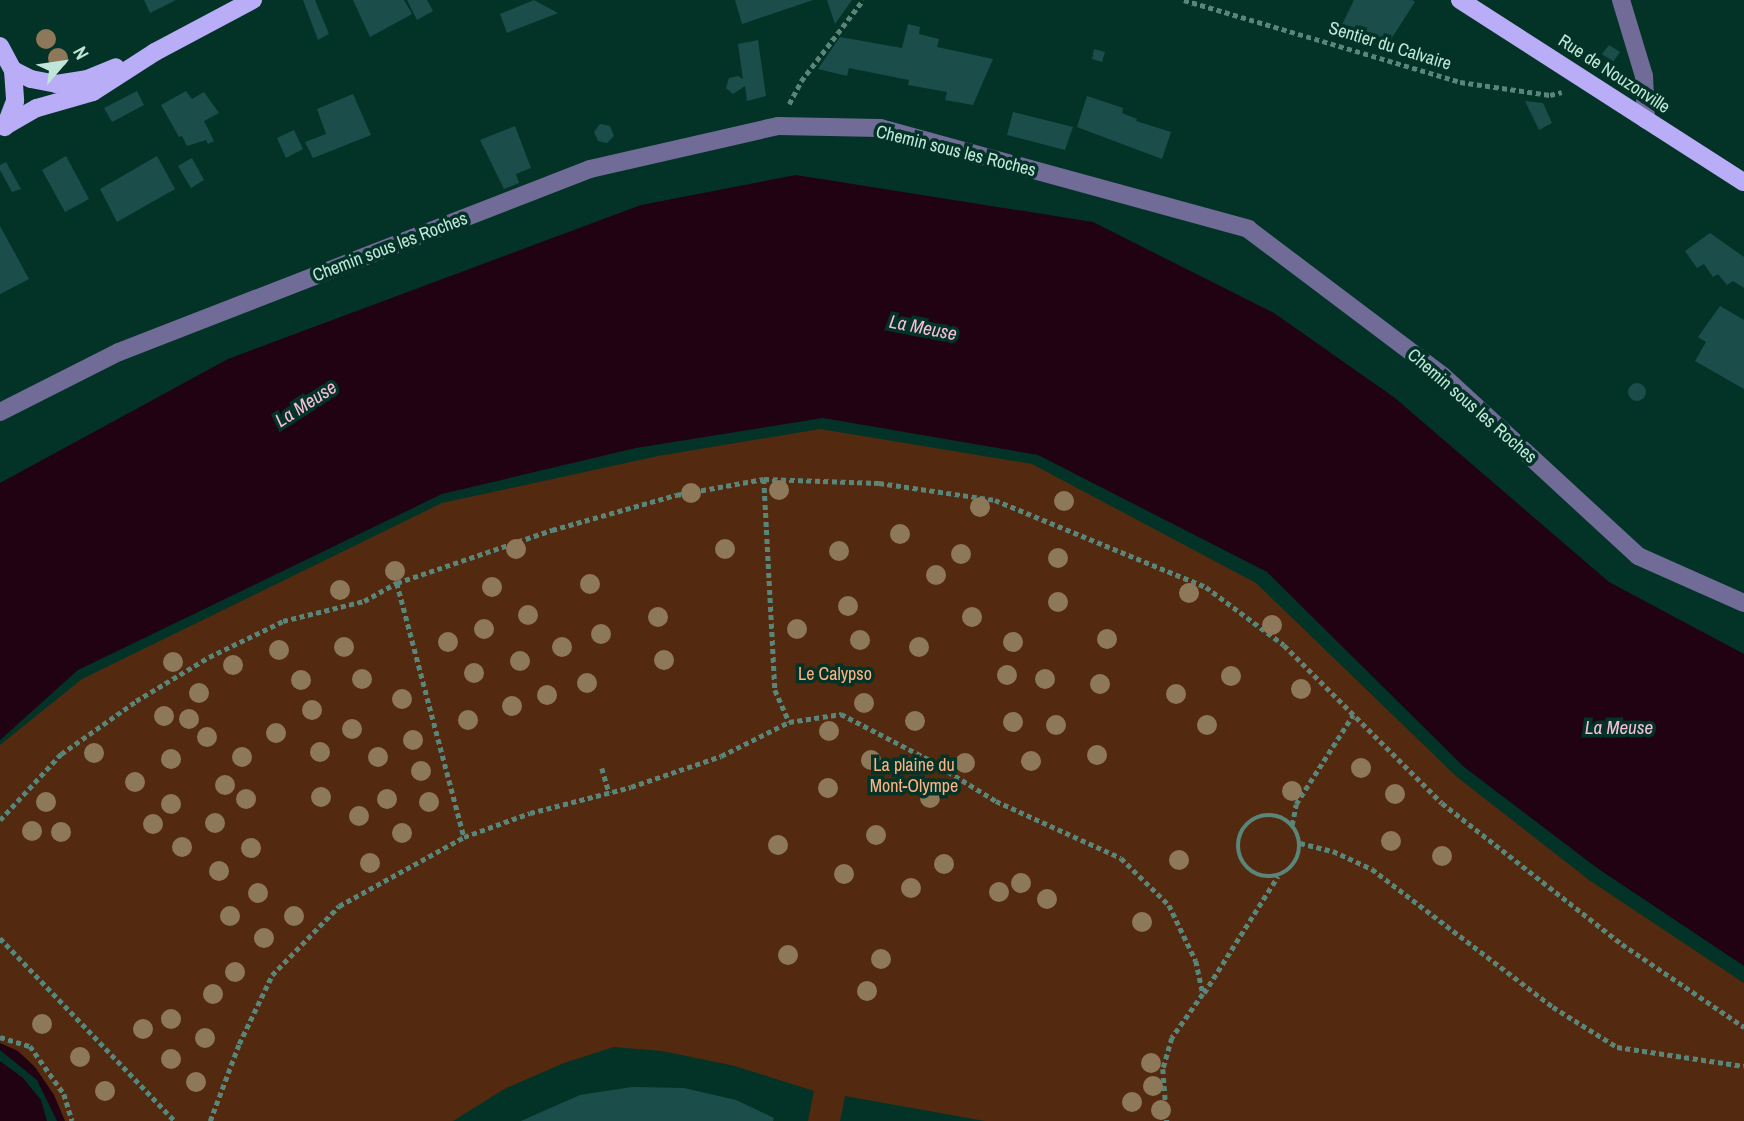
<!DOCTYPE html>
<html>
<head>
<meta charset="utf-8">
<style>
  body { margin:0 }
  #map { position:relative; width:1744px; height:1121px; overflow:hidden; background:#033327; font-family:"Archivo Narrow",sans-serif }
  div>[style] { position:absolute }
  .green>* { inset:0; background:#532a0f }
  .water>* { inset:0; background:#210213 }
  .pier>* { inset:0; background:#033327 }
  .building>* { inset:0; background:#1b4e4b }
  .round { border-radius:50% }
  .path>* { height:4.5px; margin-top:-2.25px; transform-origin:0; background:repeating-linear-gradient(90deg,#5a8679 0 5px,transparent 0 8.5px) }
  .path>.ring { margin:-2.25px; padding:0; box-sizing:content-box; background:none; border:4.5px solid #5a8679; border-radius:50% }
  .minor>* { height:18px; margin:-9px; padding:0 9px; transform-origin:9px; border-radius:9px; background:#716b97 }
  .major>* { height:18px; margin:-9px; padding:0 9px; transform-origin:9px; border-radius:9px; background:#b8adf6 }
  .trees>* { width:20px; height:20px; margin:-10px; border-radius:50%; background:#8e785a }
  span { translate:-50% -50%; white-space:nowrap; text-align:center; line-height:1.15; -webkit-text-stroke:7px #033327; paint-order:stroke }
  .street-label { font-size:18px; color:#bfe6d7 }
  .park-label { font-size:18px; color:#ffb183 }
  .water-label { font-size:19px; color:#f8bed7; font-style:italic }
  .north { position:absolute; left:28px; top:28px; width:70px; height:70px; -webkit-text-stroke:5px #033327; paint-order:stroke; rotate:61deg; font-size:19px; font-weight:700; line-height:28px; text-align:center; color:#bfe6d7 }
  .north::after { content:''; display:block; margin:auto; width:24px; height:32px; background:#bfe6d7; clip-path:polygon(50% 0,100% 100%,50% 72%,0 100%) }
</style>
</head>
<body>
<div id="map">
  <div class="green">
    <i style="clip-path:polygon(820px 429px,1032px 464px,1256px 583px,1457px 777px,1589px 880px,1744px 983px,1744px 1121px,985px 1121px,845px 1096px,840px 1121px,808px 1121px,814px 1091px,735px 1066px,662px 1051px,614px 1047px,564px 1063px,506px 1088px,453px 1121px,0 1121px,0 745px,82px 679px,442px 503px,658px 456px)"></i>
  </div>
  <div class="water">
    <i style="clip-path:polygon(796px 175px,1093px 222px,1274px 313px,1395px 398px,1609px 582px,1744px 654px,1744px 966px,1597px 868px,1464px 767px,1267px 572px,1038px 455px,823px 418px,636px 448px,442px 494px,78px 670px,0 740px,0 483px,228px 359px,641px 205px)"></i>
    <i style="clip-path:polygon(0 1043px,18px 1051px,35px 1067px,54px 1095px,65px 1121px,0 1121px)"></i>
  </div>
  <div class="pier">
    <i style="clip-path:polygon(0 1050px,37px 1080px,57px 1121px,47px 1121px,41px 1100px,23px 1078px,0 1061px)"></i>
  </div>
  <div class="building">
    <i style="clip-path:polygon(144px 0,176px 0,150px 13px)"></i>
    <i style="clip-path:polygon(303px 0,315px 0,329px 34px,318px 40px)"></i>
    <i style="clip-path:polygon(353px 0,404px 0,412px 14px,370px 37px)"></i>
    <i style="clip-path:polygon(407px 0,427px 0,433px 11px,417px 20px)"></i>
    <i style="clip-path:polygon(534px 0,558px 13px,507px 33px,500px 14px)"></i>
    <i style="clip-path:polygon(735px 0,813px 0,742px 24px)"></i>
    <i style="clip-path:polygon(827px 0,852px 0,835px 24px)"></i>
    <i style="clip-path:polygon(1354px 0,1412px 0,1415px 2px,1386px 47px,1338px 33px)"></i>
    <i style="clip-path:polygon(908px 24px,920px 27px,919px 34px,939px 39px,937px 47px,993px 59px,973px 105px,945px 100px,947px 92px,908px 85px,909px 80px,849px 68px,847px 76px,818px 69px,840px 37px,902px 48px)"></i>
    <i style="clip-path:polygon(758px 40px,766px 96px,747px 101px,745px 86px,733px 94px,726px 88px,729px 78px,738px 76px,743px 79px,738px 44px)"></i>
    <i style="clip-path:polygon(1609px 45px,1620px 52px,1613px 62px,1602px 54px)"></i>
    <i style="clip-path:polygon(1094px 49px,1105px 52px,1102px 62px,1092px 59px)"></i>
    <i style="clip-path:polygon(137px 91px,144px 105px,112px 122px,104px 108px)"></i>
    <i style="clip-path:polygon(186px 91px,192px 99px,204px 92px,219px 113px,204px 121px,214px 141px,208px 144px,206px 140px,187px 146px,182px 136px,179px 137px,161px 105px)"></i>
    <i style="clip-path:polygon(353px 94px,371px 135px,313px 158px,305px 142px,326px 134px,317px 109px)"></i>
    <i style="clip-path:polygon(1087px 96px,1123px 108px,1122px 113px,1137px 119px,1136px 121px,1171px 132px,1162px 159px,1077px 127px)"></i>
    <i style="clip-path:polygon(1525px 101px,1543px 103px,1552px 123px,1539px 130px)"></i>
    <i style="clip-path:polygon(1013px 112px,1073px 127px,1065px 150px,1007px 135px)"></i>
    <i style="clip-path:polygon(600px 124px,610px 126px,614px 136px,607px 143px,598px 141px,594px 132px)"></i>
    <i style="clip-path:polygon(515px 126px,531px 168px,516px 174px,519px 183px,504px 189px,480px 140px)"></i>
    <i style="clip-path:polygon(294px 130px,303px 149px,286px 158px,277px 138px)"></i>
    <i style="clip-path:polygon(66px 156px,89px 199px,65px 212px,42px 170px)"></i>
    <i style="clip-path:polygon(157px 156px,175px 189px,117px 222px,100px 189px)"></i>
    <i style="clip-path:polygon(192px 158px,204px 180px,191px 188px,178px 166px)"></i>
    <i style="clip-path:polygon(6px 162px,21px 189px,12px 192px,0 170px,0 165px)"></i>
    <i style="clip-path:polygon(0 226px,29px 279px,0 294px)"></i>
    <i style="clip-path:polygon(1710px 233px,1744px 257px,1744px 288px,1733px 281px,1727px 285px,1718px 274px,1713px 277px,1704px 264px,1697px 268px,1685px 251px)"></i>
    <i style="clip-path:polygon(1720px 306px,1744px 320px,1744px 389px,1695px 361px,1706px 342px,1698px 337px)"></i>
    <i class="round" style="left:1628px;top:383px;width:18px;height:18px"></i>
    <i style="clip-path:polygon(632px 1087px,684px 1088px,736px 1100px,774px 1118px,773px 1121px,521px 1121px,580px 1095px)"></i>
  </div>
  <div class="path">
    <i style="left:1184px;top:0;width:288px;rotate:16.5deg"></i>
    <i style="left:1460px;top:82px;width:91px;rotate:8.2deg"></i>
    <i style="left:1550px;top:95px;width:12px;rotate:-14deg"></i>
    <i style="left:789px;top:104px;width:26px;rotate:-62deg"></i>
    <i style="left:801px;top:81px;width:102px;rotate:-52.6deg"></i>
    <i style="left:764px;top:479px;width:211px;rotate:87deg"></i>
    <i style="left:775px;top:690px;width:35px;rotate:66deg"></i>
    <i style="left:397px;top:583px;width:263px;rotate:75.2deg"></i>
    <i style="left:602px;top:768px;width:26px;rotate:74deg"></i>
    <i class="ring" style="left:1238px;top:815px;width:57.5px;height:57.5px"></i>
    <i style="left:0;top:820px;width:90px;rotate:-47.3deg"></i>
    <i style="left:61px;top:754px;width:92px;rotate:-35.2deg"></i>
    <i style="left:136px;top:701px;width:85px;rotate:-31.1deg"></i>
    <i style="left:209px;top:657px;width:82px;rotate:-25.9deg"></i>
    <i style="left:283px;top:621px;width:83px;rotate:-13.9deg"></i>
    <i style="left:364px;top:601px;width:38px;rotate:-29deg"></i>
    <i style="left:397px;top:583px;width:164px;rotate:-18.9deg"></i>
    <i style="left:552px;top:530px;width:129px;rotate:-15.8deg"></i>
    <i style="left:676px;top:495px;width:89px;rotate:-10.3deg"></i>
    <i style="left:764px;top:479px;width:115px;rotate:2deg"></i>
    <i style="left:879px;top:483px;width:117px;rotate:8.3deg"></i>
    <i style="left:995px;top:500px;width:228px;rotate:22.4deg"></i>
    <i style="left:1206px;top:587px;width:97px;rotate:36.6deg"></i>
    <i style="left:1284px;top:645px;width:223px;rotate:45deg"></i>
    <i style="left:1442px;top:803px;width:229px;rotate:38.1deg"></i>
    <i style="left:1622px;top:944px;width:148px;rotate:34.2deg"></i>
    <i style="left:1292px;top:825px;width:21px;rotate:-79deg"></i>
    <i style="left:1296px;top:804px;width:106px;rotate:-57.4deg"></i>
    <i style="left:1300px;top:843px;width:34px;rotate:14deg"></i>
    <i style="left:1333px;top:851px;width:43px;rotate:24.8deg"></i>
    <i style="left:1372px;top:869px;width:228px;rotate:37.3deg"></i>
    <i style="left:1553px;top:1007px;width:75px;rotate:32deg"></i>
    <i style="left:1617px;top:1047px;width:128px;rotate:8.5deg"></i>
    <i style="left:0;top:938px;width:253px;rotate:46.3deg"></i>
    <i style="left:1204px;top:993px;width:138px;rotate:-57.7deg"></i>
    <i style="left:0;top:1037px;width:31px;rotate:17deg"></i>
    <i style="left:30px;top:1046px;width:59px;rotate:54.7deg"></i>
    <i style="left:64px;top:1094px;width:28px;rotate:73deg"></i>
    <i style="left:210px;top:1121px;width:82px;rotate:-69.4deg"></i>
    <i style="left:239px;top:1044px;width:76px;rotate:-64.4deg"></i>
    <i style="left:272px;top:975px;width:96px;rotate:-45.8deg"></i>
    <i style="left:339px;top:906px;width:143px;rotate:-28.9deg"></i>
    <i style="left:464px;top:837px;width:70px;rotate:-20deg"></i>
    <i style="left:530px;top:813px;width:104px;rotate:-14.4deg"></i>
    <i style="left:631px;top:787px;width:95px;rotate:-19deg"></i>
    <i style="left:721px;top:756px;width:76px;rotate:-26.6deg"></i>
    <i style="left:789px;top:722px;width:53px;rotate:-8.7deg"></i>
    <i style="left:841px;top:714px;width:96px;rotate:27.4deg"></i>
    <i style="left:926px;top:758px;width:82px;rotate:31.6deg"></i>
    <i style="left:996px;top:801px;width:137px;rotate:24.5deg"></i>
    <i style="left:1121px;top:858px;width:67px;rotate:44.4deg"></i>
    <i style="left:1169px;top:905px;width:62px;rotate:64.3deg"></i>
    <i style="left:1196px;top:961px;width:34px;rotate:78deg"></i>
    <i style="left:1203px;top:994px;width:54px;rotate:125.2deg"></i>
    <i style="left:1172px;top:1038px;width:32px;rotate:106deg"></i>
    <i style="left:1163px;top:1069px;width:52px;rotate:85.6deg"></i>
  </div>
  <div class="minor">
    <i style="left:1621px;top:0;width:79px;rotate:73.2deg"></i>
    <i style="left:1644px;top:76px;width:44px;rotate:87.4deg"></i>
    <i style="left:0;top:412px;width:133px;rotate:-26.8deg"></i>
    <i style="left:119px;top:352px;width:505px;rotate:-21.23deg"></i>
    <i style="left:590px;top:169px;width:193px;rotate:-12.9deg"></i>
    <i style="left:778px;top:126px;width:102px;rotate:1.1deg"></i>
    <i style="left:880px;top:128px;width:382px;rotate:15.3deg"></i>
    <i style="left:1248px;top:229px;width:244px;rotate:37deg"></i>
    <i style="left:1443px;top:376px;width:265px;rotate:42.7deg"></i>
    <i style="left:1638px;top:556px;width:116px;rotate:23.9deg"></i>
  </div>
  <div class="major">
    <i style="left:1460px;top:0;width:337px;rotate:32.7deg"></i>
    <i style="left:0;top:46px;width:27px;rotate:62deg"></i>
    <i style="left:13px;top:70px;width:31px;rotate:86deg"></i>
    <i style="left:15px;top:101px;width:28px;rotate:111deg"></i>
    <i style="left:13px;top:70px;width:20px;rotate:27deg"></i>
    <i style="left:31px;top:79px;width:25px;rotate:11deg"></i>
    <i style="left:56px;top:84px;width:31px;rotate:-9deg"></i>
    <i style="left:87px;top:79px;width:31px;rotate:-22deg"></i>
    <i style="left:7px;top:125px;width:34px;rotate:-30deg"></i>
    <i style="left:37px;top:108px;width:58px;rotate:-15.9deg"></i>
    <i style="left:93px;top:92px;width:74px;rotate:-32.8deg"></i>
    <i style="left:155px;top:52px;width:111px;rotate:-28deg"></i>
  </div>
  <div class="trees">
    <i style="left:46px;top:39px"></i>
    <i style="left:58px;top:58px"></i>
    <i style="left:779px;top:490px"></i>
    <i style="left:691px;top:493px"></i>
    <i style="left:1064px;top:501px"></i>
    <i style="left:980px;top:507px"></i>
    <i style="left:900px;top:534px"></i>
    <i style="left:516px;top:549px"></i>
    <i style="left:725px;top:549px"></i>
    <i style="left:839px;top:551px"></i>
    <i style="left:961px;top:554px"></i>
    <i style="left:1058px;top:558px"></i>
    <i style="left:395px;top:571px"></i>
    <i style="left:936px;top:575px"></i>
    <i style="left:590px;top:584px"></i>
    <i style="left:492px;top:587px"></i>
    <i style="left:340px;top:590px"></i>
    <i style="left:1189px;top:593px"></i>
    <i style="left:1058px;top:602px"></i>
    <i style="left:848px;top:606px"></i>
    <i style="left:528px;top:615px"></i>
    <i style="left:658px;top:617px"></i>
    <i style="left:972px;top:617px"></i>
    <i style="left:1272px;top:625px"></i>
    <i style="left:484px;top:629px"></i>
    <i style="left:797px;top:629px"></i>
    <i style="left:601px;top:634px"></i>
    <i style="left:1107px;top:639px"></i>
    <i style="left:860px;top:640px"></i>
    <i style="left:448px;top:642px"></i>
    <i style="left:1013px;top:642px"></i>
    <i style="left:344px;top:647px"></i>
    <i style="left:562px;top:647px"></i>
    <i style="left:919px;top:647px"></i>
    <i style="left:279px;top:650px"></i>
    <i style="left:664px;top:660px"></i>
    <i style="left:520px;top:661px"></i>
    <i style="left:173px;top:662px"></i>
    <i style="left:233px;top:665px"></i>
    <i style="left:474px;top:673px"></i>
    <i style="left:1007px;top:675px"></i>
    <i style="left:1231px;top:676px"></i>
    <i style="left:362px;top:679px"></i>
    <i style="left:1045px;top:679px"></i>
    <i style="left:301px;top:680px"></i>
    <i style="left:587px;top:683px"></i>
    <i style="left:1100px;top:684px"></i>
    <i style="left:1301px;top:689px"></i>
    <i style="left:199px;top:693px"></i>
    <i style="left:1176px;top:694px"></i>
    <i style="left:547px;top:695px"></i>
    <i style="left:402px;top:699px"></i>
    <i style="left:864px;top:703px"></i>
    <i style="left:512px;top:706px"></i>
    <i style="left:312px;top:710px"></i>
    <i style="left:164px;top:716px"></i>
    <i style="left:189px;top:719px"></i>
    <i style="left:468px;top:720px"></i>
    <i style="left:915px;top:721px"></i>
    <i style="left:1013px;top:722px"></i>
    <i style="left:1056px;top:725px"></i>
    <i style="left:1207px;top:725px"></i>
    <i style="left:352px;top:729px"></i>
    <i style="left:829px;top:731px"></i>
    <i style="left:276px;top:733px"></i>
    <i style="left:207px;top:737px"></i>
    <i style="left:413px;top:740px"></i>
    <i style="left:320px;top:752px"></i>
    <i style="left:94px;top:753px"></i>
    <i style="left:1097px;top:755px"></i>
    <i style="left:242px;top:757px"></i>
    <i style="left:378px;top:757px"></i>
    <i style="left:171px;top:759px"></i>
    <i style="left:871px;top:760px"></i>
    <i style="left:1031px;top:761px"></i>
    <i style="left:965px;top:763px"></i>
    <i style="left:1361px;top:768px"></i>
    <i style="left:421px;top:771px"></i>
    <i style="left:135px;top:782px"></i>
    <i style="left:225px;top:785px"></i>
    <i style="left:828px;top:788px"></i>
    <i style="left:1292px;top:791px"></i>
    <i style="left:1395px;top:794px"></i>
    <i style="left:321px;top:797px"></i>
    <i style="left:930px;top:798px"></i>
    <i style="left:246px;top:799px"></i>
    <i style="left:387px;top:799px"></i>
    <i style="left:46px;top:802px"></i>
    <i style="left:429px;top:802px"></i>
    <i style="left:171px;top:804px"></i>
    <i style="left:359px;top:816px"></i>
    <i style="left:215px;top:823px"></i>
    <i style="left:153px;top:824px"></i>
    <i style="left:32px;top:831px"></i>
    <i style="left:61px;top:832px"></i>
    <i style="left:402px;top:833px"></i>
    <i style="left:876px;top:835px"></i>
    <i style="left:1391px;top:841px"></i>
    <i style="left:778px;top:845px"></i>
    <i style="left:182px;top:847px"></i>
    <i style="left:251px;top:848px"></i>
    <i style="left:1442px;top:856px"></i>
    <i style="left:1179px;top:860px"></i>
    <i style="left:370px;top:863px"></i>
    <i style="left:944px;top:864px"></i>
    <i style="left:219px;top:871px"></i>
    <i style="left:844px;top:874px"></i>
    <i style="left:1021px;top:883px"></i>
    <i style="left:911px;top:888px"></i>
    <i style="left:999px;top:892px"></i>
    <i style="left:258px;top:893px"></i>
    <i style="left:1047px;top:899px"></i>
    <i style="left:230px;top:916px"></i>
    <i style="left:294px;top:916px"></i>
    <i style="left:1142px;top:922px"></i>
    <i style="left:264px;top:938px"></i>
    <i style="left:788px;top:955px"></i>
    <i style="left:881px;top:959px"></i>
    <i style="left:235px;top:972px"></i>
    <i style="left:867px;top:991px"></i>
    <i style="left:213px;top:994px"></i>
    <i style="left:171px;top:1019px"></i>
    <i style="left:42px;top:1024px"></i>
    <i style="left:143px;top:1029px"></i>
    <i style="left:205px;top:1038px"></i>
    <i style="left:80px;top:1057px"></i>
    <i style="left:171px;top:1059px"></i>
    <i style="left:1151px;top:1063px"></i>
    <i style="left:196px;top:1082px"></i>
    <i style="left:1153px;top:1086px"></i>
    <i style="left:105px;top:1091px"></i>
    <i style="left:1132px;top:1102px"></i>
    <i style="left:1161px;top:1110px"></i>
  </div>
  <div class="street-label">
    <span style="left:1390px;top:46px;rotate:17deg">Sentier du Calvaire</span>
    <span style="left:1614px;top:74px;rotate:33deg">Rue de Nouzonville</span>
    <span style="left:956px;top:151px;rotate:14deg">Chemin sous les Roches</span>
    <span style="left:390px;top:247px;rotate:-21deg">Chemin sous les Roches</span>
    <span style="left:1472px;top:406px;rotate:41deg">Chemin sous les Roches</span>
  </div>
  <div class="park-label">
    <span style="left:835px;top:674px">Le Calypso</span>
    <span style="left:914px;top:776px">La plaine du<br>Mont-Olympe</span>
  </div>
  <div class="water-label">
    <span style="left:923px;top:328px;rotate:11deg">La Meuse</span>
    <span style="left:306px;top:404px;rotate:-33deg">La Meuse</span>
    <span style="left:1619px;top:728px">La Meuse</span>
  </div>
  <div class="north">N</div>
</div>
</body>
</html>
